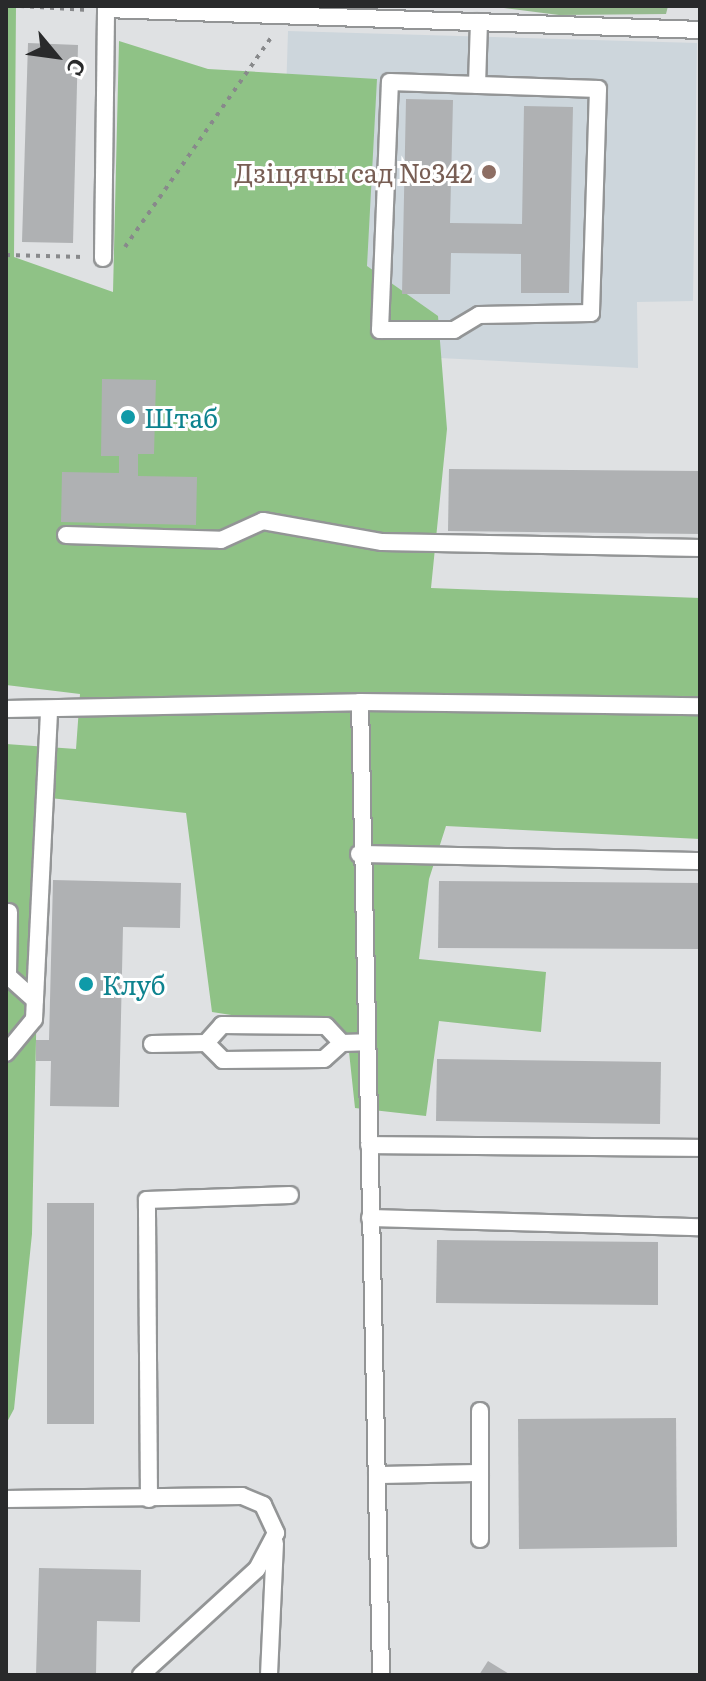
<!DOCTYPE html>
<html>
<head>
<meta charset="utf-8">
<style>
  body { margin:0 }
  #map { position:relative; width:706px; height:1681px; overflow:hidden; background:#dfe1e3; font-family:Literata,serif }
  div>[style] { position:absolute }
  .built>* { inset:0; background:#cdd6dc }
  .green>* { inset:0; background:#96ba8f }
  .forest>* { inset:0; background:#8fc286 }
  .building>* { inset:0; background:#afb1b3 }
  .path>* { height:4px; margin-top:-2px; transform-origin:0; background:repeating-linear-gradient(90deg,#88898b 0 4px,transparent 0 10px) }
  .roads { filter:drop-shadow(2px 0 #939596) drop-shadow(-2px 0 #939596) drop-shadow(0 2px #939596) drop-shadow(0 -2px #939596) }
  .lane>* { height:16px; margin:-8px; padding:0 8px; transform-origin:8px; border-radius:8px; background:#fff }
  .dots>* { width:22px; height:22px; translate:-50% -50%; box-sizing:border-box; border:4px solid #fff; border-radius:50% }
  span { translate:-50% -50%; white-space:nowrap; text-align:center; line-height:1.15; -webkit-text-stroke:6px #fff; paint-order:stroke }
  .education-label { font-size:26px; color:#785e54 }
  .right { translate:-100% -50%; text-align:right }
  .culture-label { font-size:26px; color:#0d838f }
  .left { translate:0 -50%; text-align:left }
  .frame { position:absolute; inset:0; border:8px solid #292a2b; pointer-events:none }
  .north { position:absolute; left:16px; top:16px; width:80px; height:80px; -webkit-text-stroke:6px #fff; paint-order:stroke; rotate:119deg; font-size:22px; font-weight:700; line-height:32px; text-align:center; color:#292a2b }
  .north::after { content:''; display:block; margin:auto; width:28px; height:36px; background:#292a2b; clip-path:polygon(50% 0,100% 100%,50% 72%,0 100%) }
</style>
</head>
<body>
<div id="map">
  <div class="built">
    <i style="clip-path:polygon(288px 31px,697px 43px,693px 301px,637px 302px,638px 368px,278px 350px)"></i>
  </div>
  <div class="green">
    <i style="clip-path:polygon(488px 6px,668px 6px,666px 14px,559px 15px)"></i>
  </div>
  <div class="forest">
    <i style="clip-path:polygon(6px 6px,16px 6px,14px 257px,113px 292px,119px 41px,208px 69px,377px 79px,367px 266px,438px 316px,447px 429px,431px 588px,700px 598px,700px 839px,446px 826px,429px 879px,419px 959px,546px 972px,541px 1032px,439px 1021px,426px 1116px,355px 1108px,347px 1033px,212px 1012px,186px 813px,41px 797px,32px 1234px,14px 1409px,6px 1424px,6px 744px,76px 749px,80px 694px,6px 685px)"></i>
  </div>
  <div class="building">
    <i style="clip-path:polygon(28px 43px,78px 45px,73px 243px,22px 242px)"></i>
    <i style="clip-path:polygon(406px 99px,453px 100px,450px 223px,522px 224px,524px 106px,573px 107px,569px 293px,521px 293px,521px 254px,451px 253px,450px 294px,402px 294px)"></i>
    <i style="clip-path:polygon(102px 379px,156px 380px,154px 454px,138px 454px,138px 476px,197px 477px,196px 525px,61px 522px,62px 472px,119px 473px,119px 456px,101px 456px)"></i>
    <i style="clip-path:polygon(449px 469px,700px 471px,700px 534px,448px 531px)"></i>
    <i style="clip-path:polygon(53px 880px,181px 883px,180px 928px,123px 927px,119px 1107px,50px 1106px,51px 1061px,36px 1061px,36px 1040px,49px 1040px)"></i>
    <i style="clip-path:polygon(439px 881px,700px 883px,700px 949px,438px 948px)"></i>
    <i style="clip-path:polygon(437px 1059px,661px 1062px,660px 1124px,436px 1121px)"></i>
    <i style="clip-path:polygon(47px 1203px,94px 1203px,94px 1424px,47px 1424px)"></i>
    <i style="clip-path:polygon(437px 1240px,658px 1242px,658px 1305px,436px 1303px)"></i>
    <i style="clip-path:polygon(676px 1418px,677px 1547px,519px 1549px,518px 1419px)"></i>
    <i style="clip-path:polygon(39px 1568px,141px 1570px,140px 1622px,97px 1621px,96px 1675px,36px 1675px)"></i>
    <i style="clip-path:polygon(488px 1661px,511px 1675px,479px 1675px)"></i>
  </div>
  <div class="path">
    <i style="left:20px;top:6px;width:68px;rotate:3.4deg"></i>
    <i style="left:125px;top:247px;width:259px;rotate:-55.1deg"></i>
    <i style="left:6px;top:255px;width:78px;rotate:1.5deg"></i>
  </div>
  <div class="roads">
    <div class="lane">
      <i style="left:106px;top:9px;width:594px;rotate:2.02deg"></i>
      <i style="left:390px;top:82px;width:208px;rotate:1.9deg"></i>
      <i style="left:598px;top:89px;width:224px;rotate:91.8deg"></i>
      <i style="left:591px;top:313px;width:112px;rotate:179deg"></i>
      <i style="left:479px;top:315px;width:29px;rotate:149deg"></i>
      <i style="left:454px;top:330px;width:74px;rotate:180deg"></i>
      <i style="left:380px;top:330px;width:248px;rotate:-87.7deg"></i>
      <i style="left:477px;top:85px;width:63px;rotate:-88.2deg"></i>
      <i style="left:103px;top:258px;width:252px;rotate:-89.3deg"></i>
      <i style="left:66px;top:535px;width:155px;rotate:1.8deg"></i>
      <i style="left:221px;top:540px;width:46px;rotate:-24.3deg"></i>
      <i style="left:263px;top:521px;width:121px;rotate:10deg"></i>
      <i style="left:382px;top:542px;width:318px;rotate:1.1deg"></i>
      <i style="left:360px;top:702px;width:973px;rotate:88.76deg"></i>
      <i style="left:6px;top:709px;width:354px;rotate:-1.1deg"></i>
      <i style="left:360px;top:702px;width:340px;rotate:0.7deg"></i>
      <i style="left:359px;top:854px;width:341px;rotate:1.2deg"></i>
      <i style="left:9px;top:912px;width:64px;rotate:90.9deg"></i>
      <i style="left:8px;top:976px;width:36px;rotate:42deg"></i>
      <i style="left:206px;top:1043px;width:24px;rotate:-48deg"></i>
      <i style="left:222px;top:1025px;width:104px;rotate:0.6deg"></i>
      <i style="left:326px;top:1026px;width:23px;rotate:47deg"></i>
      <i style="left:152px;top:1044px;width:54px;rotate:-1.1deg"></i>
      <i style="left:206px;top:1043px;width:24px;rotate:45deg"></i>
      <i style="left:223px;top:1060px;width:101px;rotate:-0.6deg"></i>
      <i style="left:324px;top:1059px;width:24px;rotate:-42deg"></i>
      <i style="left:342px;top:1043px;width:24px;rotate:-2deg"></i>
      <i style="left:6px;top:1053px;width:44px;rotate:-50.5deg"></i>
      <i style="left:34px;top:1019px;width:309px;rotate:-87.2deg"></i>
      <i style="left:369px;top:1145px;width:331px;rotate:0.5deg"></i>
      <i style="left:370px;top:1218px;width:330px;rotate:1.6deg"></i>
      <i style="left:377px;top:1475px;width:103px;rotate:-1.1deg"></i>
      <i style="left:6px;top:1499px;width:236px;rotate:-0.7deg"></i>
      <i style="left:242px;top:1496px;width:23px;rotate:23deg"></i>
      <i style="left:263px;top:1505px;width:31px;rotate:65deg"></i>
      <i style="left:276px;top:1533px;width:41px;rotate:117.8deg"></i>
      <i style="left:257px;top:1569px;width:157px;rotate:137.6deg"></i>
      <i style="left:149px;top:1499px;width:299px;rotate:-90.4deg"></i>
      <i style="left:147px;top:1200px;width:143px;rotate:-2deg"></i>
      <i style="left:480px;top:1539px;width:128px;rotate:-90deg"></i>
      <i style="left:269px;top:1675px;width:132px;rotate:-87.4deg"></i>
    </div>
  </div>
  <div class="dots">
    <i style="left:489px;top:172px;background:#8d6e63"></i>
    <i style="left:128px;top:417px;background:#0f9aa8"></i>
    <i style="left:86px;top:984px;background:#0f9aa8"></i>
  </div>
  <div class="education-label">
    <span class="right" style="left:473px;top:172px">Дзіцячы сад №342</span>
  </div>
  <div class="culture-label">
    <span class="left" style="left:144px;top:417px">Штаб</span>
    <span class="left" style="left:102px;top:984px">Клуб</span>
  </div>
  <div class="frame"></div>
  <div class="north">С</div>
</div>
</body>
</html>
